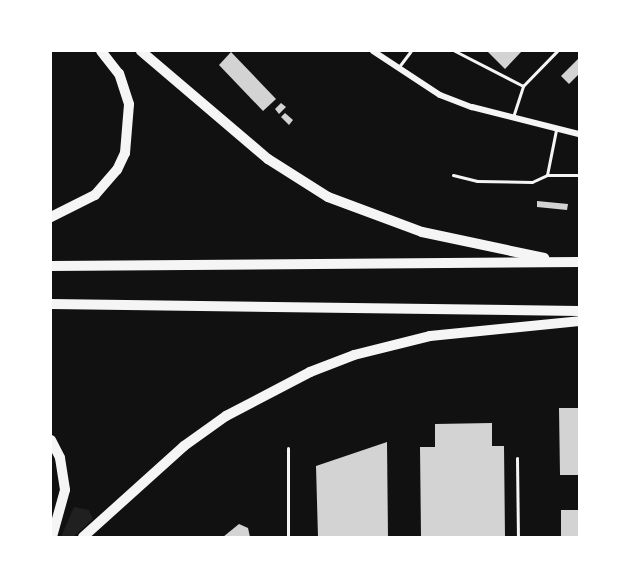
<!DOCTYPE html>
<html>
<head>
<meta charset="utf-8">
<style>
  body { margin:0 }
  #map { position:relative; width:630px; height:588px; overflow:hidden; background:#111; font-family:Ubuntu,sans-serif }
  div>[style] { position:absolute }
  .green>* { inset:0; background:#202020 }
  .building>* { inset:0; background:#d3d3d3 }
  .service>* { height:3px; margin:-1.5px; padding:0 1.5px; transform-origin:1.5px; border-radius:1.5px; background:#f5f5f5 }
  .minor>* { height:6px; margin:-3px; padding:0 3px; transform-origin:3px; border-radius:3px; background:#f5f5f5 }
  .motorway>* { height:10px; margin:-5px; padding:0 5px; transform-origin:5px; border-radius:5px; background:#f5f5f5 }
  span { translate:-50% -50%; white-space:nowrap; text-align:center; line-height:1.15; -webkit-text-stroke:5px #fff; paint-order:stroke }
  .frame { position:absolute; inset:0; border:52px solid #fff; pointer-events:none }
</style>
</head>
<body>
<div id="map">
  <div class="green">
    <i style="clip-path:polygon(74px 507px,89px 510px,93px 519px,73px 537px,61px 537px)"></i>
  </div>
  <div class="building">
    <i style="clip-path:polygon(487px 51px,522px 51px,505px 69px)"></i>
    <i style="clip-path:polygon(231px 52px,276px 99px,263px 111px,219px 65px)"></i>
    <i style="clip-path:polygon(579px 58px,579px 74px,569px 84px,561px 76px)"></i>
    <i style="clip-path:polygon(281px 103px,286px 107px,279px 114px,275px 109px)"></i>
    <i style="clip-path:polygon(285px 113px,293px 120px,289px 125px,281px 117px)"></i>
    <i style="clip-path:polygon(537px 201px,568px 204px,567px 210px,537px 207px)"></i>
    <i style="clip-path:polygon(559px 408px,579px 408px,579px 475px,560px 475px)"></i>
    <i style="clip-path:polygon(492px 423px,492px 446px,504px 446px,505px 537px,421px 537px,420px 447px,435px 447px,435px 424px)"></i>
    <i style="clip-path:polygon(387px 442px,388px 537px,318px 537px,316px 466px)"></i>
    <i style="clip-path:polygon(561px 510px,579px 510px,579px 537px,561px 537px)"></i>
    <i style="clip-path:polygon(239px 524px,248px 528px,250px 537px,223px 537px)"></i>
  </div>
  <div class="service">
    <i style="left:455px;top:51px;width:76px;rotate:27.2deg"></i>
    <i style="left:398px;top:68px;width:21px;rotate:-53deg"></i>
    <i style="left:513px;top:117px;width:33px;rotate:-72deg"></i>
    <i style="left:523px;top:86px;width:49px;rotate:-45.8deg"></i>
    <i style="left:453px;top:175px;width:25px;rotate:14deg"></i>
    <i style="left:477px;top:181px;width:55px;rotate:1deg"></i>
    <i style="left:532px;top:182px;width:17px;rotate:-25deg"></i>
    <i style="left:547px;top:175px;width:46px;rotate:-78.7deg"></i>
    <i style="left:547px;top:175px;width:32px"></i>
    <i style="left:517px;top:458px;width:79px;rotate:89.3deg"></i>
    <i style="left:288px;top:537px;width:89px;rotate:-90deg"></i>
  </div>
  <div class="minor">
    <i style="left:373px;top:51px;width:80px;rotate:33.3deg"></i>
    <i style="left:440px;top:95px;width:34px;rotate:21deg"></i>
    <i style="left:472px;top:107px;width:110px;rotate:14.2deg"></i>
  </div>
  <div class="motorway">
    <i style="left:141px;top:51px;width:167px;rotate:40.4deg"></i>
    <i style="left:268px;top:159px;width:71px;rotate:32.3deg"></i>
    <i style="left:328px;top:197px;width:100px;rotate:20.4deg"></i>
    <i style="left:422px;top:232px;width:125px;rotate:12deg"></i>
    <i style="left:51px;top:217px;width:49px;rotate:-26.6deg"></i>
    <i style="left:95px;top:195px;width:33px;rotate:-49deg"></i>
    <i style="left:117px;top:170px;width:19px;rotate:-65deg"></i>
    <i style="left:125px;top:153px;width:49px;rotate:-85.3deg"></i>
    <i style="left:129px;top:104px;width:32px;rotate:-108deg"></i>
    <i style="left:119px;top:74px;width:29px;rotate:-128deg"></i>
    <i style="left:51px;top:266px;width:528px;rotate:-0.43deg"></i>
    <i style="left:51px;top:304px;width:528px;rotate:0.76deg"></i>
    <i style="left:51px;top:440px;width:20px;rotate:63deg"></i>
    <i style="left:60px;top:458px;width:32px;rotate:81deg"></i>
    <i style="left:65px;top:490px;width:49px;rotate:105.5deg"></i>
    <i style="left:83px;top:537px;width:136px;rotate:-42deg"></i>
    <i style="left:184px;top:446px;width:52px;rotate:-35.5deg"></i>
    <i style="left:226px;top:416px;width:95px;rotate:-27.6deg"></i>
    <i style="left:310px;top:372px;width:47px;rotate:-21.1deg"></i>
    <i style="left:354px;top:355px;width:78px;rotate:-14deg"></i>
    <i style="left:430px;top:336px;width:150px;rotate:-5.7deg"></i>
  </div>
  <div class="frame"></div>
</div>
</body>
</html>
